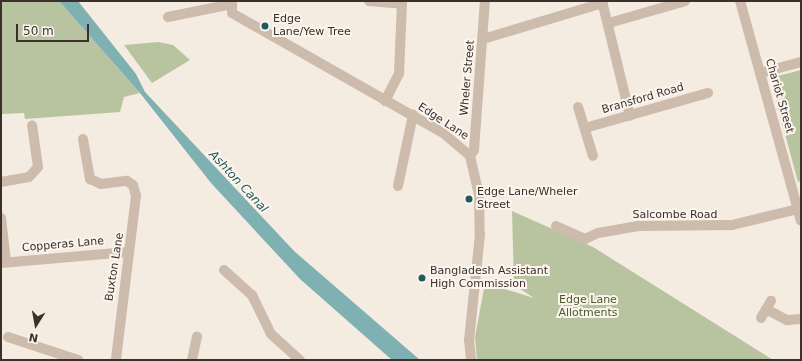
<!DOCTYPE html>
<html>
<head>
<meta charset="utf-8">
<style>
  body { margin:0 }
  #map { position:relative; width:802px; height:361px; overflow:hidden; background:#f4ebe1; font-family:"DejaVu Sans",sans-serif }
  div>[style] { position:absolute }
  .green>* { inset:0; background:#b8c4a0 }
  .water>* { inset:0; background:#7fb0b2 }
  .street>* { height:10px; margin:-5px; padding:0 5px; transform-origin:5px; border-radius:5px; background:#cdbbac }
  .dots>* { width:11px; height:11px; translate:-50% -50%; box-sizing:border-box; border:2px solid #fbf5ee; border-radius:50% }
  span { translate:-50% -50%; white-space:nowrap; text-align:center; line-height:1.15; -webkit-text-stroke:4px #fbf5ee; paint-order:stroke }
  .poi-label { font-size:11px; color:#3b302b }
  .left { translate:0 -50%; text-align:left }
  .street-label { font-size:11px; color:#3b302b }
  .park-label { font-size:11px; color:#4a5a2e }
  .water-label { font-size:12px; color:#1f5a5e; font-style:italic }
  .frame { position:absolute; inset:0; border:2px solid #3b302b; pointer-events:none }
  .north { position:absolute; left:16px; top:305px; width:40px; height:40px; -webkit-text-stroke:3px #fbf5ee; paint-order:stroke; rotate:191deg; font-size:11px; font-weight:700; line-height:16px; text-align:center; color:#3b302b }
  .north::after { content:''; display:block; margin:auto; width:14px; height:18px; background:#3b302b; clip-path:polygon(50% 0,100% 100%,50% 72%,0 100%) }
  .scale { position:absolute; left:16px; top:24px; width:73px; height:18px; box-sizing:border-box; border:2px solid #3b302b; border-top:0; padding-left:5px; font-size:12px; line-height:14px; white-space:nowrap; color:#3b302b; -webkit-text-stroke:3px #fbf5ee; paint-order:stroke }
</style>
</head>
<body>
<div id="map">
  <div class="green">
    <i style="clip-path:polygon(1px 1px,59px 1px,140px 93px,124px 97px,120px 112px,25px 119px,24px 113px,1px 114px)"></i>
    <i style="clip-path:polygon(158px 42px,173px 45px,190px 60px,152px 83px,124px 45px)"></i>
    <i style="clip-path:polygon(801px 70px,801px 181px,798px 182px,770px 78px)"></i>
    <i style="clip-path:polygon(512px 211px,593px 247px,773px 360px,477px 360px,475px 337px,485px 283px,534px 298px,514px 285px)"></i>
  </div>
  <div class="water">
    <i style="clip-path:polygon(59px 1px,78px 1px,136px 74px,145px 92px,294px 251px,420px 360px,392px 360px,300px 279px,211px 183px,140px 93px)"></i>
  </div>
  <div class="street">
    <i style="left:232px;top:1px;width:12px;rotate:90deg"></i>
    <i style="left:232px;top:13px;width:243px;rotate:29.6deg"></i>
    <i style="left:443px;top:133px;width:35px;rotate:40deg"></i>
    <i style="left:470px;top:156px;width:40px;rotate:77deg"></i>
    <i style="left:479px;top:195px;width:39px;rotate:89deg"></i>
    <i style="left:480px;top:234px;width:107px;rotate:95.9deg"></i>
    <i style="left:469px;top:340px;width:20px;rotate:84deg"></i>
    <i style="left:369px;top:1px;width:33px;rotate:5deg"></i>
    <i style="left:602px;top:1px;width:118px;rotate:76.3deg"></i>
    <i style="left:740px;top:1px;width:228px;rotate:74.5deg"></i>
    <i style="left:168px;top:17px;width:65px;rotate:-11.5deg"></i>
    <i style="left:609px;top:23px;width:79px;rotate:-16.1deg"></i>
    <i style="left:483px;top:39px;width:125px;rotate:-16.7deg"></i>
    <i style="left:760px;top:73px;width:42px;rotate:-15deg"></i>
    <i style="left:385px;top:101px;width:30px;rotate:-63deg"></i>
    <i style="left:399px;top:74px;width:73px;rotate:-87.6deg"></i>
    <i style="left:578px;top:107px;width:51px;rotate:73deg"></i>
    <i style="left:585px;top:128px;width:128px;rotate:-15.9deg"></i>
    <i style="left:83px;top:139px;width:41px;rotate:80.1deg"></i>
    <i style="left:90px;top:179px;width:12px;rotate:24deg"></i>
    <i style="left:101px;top:184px;width:26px;rotate:-7deg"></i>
    <i style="left:127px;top:181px;width:7px;rotate:34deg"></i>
    <i style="left:133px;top:185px;width:11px;rotate:75deg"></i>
    <i style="left:136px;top:196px;width:165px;rotate:97deg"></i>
    <i style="left:470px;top:156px;width:7px;rotate:-56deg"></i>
    <i style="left:474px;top:150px;width:149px;rotate:-85.8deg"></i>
    <i style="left:1px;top:182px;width:28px;rotate:-10deg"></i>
    <i style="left:29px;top:177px;width:13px;rotate:-48deg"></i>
    <i style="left:38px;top:167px;width:42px;rotate:-98.1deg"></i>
    <i style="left:398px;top:186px;width:73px;rotate:-78.1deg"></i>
    <i style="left:1px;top:218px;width:44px;rotate:83.5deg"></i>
    <i style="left:556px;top:226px;width:32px;rotate:24deg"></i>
    <i style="left:585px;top:239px;width:14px;rotate:-25deg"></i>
    <i style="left:598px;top:233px;width:41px;rotate:-9.9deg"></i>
    <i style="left:638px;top:226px;width:94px;rotate:-0.6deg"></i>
    <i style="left:732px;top:225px;width:68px;rotate:-13.6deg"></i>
    <i style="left:1px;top:263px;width:127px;rotate:-5deg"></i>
    <i style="left:224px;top:270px;width:38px;rotate:42deg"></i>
    <i style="left:252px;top:295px;width:43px;rotate:64deg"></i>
    <i style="left:271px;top:334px;width:39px;rotate:42deg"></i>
    <i style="left:766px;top:309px;width:24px;rotate:28deg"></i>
    <i style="left:787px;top:320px;width:14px;rotate:-4deg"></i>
    <i style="left:761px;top:318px;width:20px;rotate:-60deg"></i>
    <i style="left:8px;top:337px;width:74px;rotate:18.2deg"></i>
    <i style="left:192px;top:360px;width:24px;rotate:-78deg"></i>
  </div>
  <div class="dots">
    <i style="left:265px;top:26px;background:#1f5a5e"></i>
    <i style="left:469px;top:199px;background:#1f5a5e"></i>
    <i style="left:422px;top:278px;background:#1f5a5e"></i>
  </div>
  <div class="poi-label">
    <span class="left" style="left:273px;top:26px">Edge<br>Lane/Yew Tree</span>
    <span class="left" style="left:477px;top:199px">Edge Lane/Wheler<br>Street</span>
    <span class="left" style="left:430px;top:278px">Bangladesh Assistant<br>High Commission</span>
  </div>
  <div class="street-label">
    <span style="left:468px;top:78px;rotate:-85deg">Wheler Street</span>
    <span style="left:779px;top:96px;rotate:74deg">Chariot Street</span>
    <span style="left:643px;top:99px;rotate:-16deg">Bransford Road</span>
    <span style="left:443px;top:122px;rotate:33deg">Edge Lane</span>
    <span style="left:675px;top:215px">Salcombe Road</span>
    <span style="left:63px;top:245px;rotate:-5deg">Copperas Lane</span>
    <span style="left:115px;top:267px;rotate:-81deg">Buxton Lane</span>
  </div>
  <div class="park-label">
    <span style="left:588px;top:307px">Edge Lane<br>Allotments</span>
  </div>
  <div class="water-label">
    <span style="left:238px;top:182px;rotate:47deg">Ashton Canal</span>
  </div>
  <div class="frame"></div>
  <div class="north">N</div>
  <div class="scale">50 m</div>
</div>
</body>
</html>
